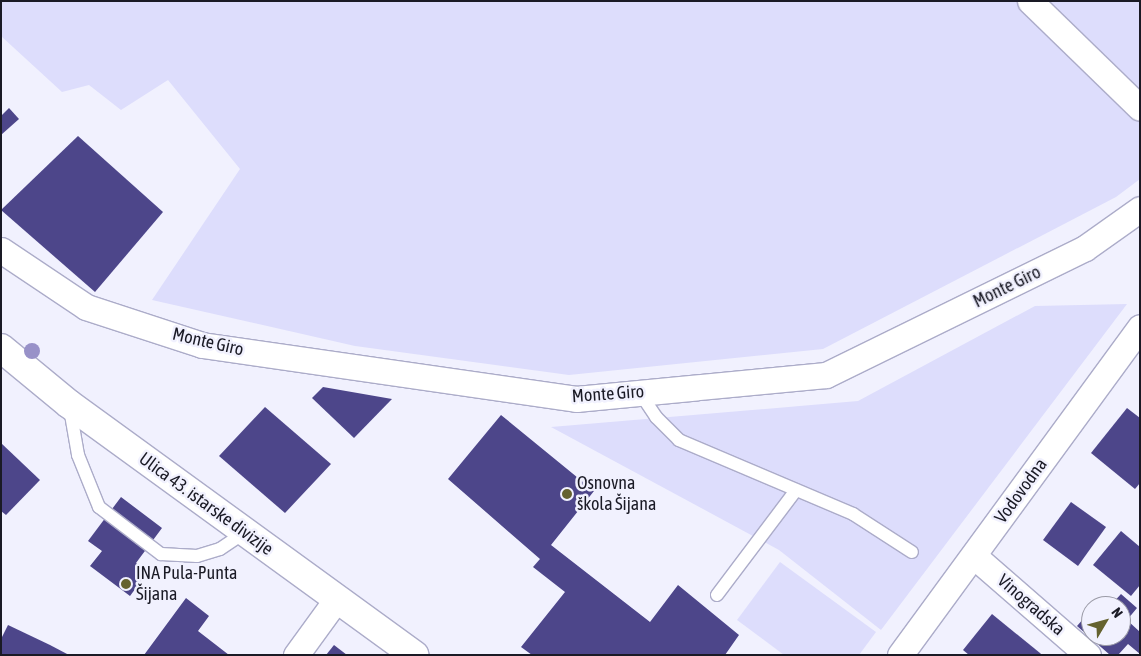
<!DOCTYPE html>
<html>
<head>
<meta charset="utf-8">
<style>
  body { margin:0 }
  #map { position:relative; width:1141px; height:656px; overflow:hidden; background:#f1f1fe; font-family:"Asap Condensed",sans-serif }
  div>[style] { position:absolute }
  .green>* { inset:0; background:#ddddfc }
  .building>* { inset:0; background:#4d468a }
  .roads { filter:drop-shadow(1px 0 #acacc9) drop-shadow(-1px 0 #acacc9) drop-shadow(0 1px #acacc9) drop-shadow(0 -1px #acacc9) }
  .service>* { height:12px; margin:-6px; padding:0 6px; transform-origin:6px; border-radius:6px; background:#fff }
  .minor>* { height:25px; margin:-12.5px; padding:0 12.5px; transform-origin:12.5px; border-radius:12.5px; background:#fff }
  .secondary>* { height:28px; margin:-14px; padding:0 14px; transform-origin:14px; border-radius:14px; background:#fff }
  .trees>* { width:16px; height:16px; margin:-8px; border-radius:50%; background:#9891c8 }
  .dots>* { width:14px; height:14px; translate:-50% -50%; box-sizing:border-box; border:2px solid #f1f1fe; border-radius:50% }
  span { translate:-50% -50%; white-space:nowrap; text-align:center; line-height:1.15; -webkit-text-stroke:5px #f1f1fe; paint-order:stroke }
  .street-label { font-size:18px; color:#1a1a25 }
  .poi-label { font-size:18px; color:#1a1a25 }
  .left { translate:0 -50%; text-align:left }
  .frame { position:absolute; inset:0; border:2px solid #1a1a25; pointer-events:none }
  .north { position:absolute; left:1081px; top:596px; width:50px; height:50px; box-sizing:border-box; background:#f1f1fe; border:1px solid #9b9ba7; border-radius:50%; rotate:53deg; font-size:14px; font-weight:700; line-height:20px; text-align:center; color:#1a1a25 }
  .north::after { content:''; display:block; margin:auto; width:18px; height:22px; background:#65622f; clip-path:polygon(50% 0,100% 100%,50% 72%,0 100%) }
</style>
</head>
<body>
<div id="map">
  <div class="green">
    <i style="clip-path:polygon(1px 1px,1140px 1px,1140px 179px,1116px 197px,823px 349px,569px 375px,355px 346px,152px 300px,240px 169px,168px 80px,121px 110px,89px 85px,62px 92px,1px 36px)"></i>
    <i style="clip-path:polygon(1127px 304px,881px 630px,779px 550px,551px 427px,858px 401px,1035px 306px)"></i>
    <i style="clip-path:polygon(780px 562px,876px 632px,859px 655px,784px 655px,737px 620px)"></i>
  </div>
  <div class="building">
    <i style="clip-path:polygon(9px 108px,19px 119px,1px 135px,1px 116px)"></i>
    <i style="clip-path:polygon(78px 136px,163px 212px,95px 292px,1px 210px)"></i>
    <i style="clip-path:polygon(323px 387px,392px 399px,354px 438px,312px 398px)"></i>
    <i style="clip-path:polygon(265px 407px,331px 464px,285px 513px,219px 456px)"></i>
    <i style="clip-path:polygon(1127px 408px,1140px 418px,1140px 483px,1135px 489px,1091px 453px)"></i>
    <i style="clip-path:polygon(501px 415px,594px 491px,551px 545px,650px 622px,678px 585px,739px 635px,725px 655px,532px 655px,521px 647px,565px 592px,533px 567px,540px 559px,448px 479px)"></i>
    <i style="clip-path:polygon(1px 443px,40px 480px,6px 515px,1px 511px)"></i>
    <i style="clip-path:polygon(121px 497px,162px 528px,136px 563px,147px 573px,130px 596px,90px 566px,102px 551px,88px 541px)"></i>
    <i style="clip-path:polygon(1071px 502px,1106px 527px,1078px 566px,1043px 540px)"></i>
    <i style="clip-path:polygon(1121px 531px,1140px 547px,1140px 585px,1131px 596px,1093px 565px)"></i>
    <i style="clip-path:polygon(1121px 594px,1137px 608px,1127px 620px,1140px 632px,1140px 654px,1128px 644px,1118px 655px,1110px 655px,1077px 626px,1091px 610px,1091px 636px,1121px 636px,1121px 606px,1110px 606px)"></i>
    <i style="clip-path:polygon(186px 598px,209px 616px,198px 631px,229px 655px,144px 655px)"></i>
    <i style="clip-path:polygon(992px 614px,1040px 653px,1042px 655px,969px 655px,963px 650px)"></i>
    <i style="clip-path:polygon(8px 625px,50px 645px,69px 655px,1px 655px,1px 639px)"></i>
    <i style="clip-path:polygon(334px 645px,347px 655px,326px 655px)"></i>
  </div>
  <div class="roads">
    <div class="service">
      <i style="left:640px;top:393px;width:29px;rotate:56deg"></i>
      <i style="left:656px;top:417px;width:33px;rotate:45deg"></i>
      <i style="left:679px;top:440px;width:189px;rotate:23deg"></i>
      <i style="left:853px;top:514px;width:70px;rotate:32.8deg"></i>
      <i style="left:70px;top:409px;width:47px;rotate:80.1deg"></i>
      <i style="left:78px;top:455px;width:56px;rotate:68deg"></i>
      <i style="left:99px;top:507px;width:78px;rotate:37.2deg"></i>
      <i style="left:161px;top:554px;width:36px;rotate:3deg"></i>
      <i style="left:197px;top:556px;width:24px;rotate:-17deg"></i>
      <i style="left:220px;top:549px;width:30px;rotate:-34deg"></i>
      <i style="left:717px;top:595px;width:131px;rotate:-53deg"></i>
    </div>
    <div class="minor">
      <i style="left:1030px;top:1px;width:153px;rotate:44.2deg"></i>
      <i style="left:1px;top:250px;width:102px;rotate:33.8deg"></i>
      <i style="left:86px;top:307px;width:122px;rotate:18.1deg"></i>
      <i style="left:202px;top:345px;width:378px;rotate:8.2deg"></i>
      <i style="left:576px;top:399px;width:251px;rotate:-5.5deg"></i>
      <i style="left:826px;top:375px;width:288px;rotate:-26.1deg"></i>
      <i style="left:1085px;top:248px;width:67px;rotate:-35.3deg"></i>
      <i style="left:974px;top:556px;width:151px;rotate:41deg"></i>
      <i style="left:296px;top:655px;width:68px;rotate:-54deg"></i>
      <i style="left:900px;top:655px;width:406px;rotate:-53.8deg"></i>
    </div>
    <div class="secondary">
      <i style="left:1px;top:348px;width:88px;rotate:39.5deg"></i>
      <i style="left:69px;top:404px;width:427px;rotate:36deg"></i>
    </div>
  </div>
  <div class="trees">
    <i style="left:32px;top:351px"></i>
  </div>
  <div class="dots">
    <i style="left:567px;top:494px;background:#65622f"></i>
    <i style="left:126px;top:584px;background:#65622f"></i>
  </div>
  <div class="street-label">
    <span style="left:1007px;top:287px;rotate:-26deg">Monte Giro</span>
    <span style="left:208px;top:342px;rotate:13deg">Monte Giro</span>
    <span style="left:608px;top:394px;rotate:-4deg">Monte Giro</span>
    <span style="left:1021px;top:491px;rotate:-54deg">Vodovodna</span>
    <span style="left:206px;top:504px;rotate:36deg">Ulica 43. istarske divizije</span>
    <span style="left:1031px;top:605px;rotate:41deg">Vinogradska</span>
  </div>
  <div class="poi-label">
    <span class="left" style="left:577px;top:494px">Osnovna<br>škola Šijana</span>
    <span class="left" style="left:136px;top:584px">INA Pula-Punta<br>Šijana</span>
  </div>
  <div class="frame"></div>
  <div class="north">N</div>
</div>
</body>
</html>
